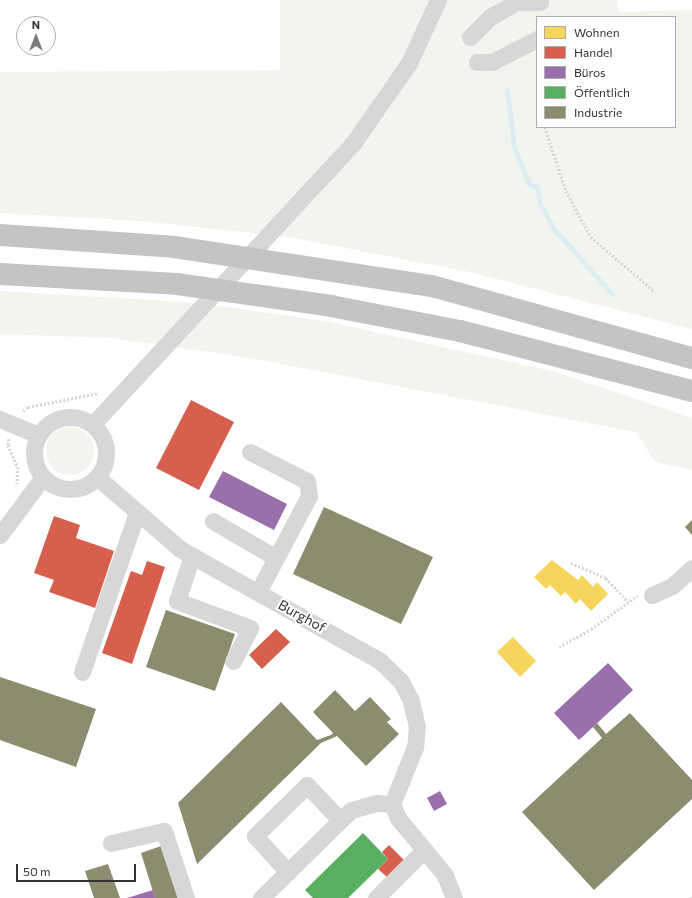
<!DOCTYPE html>
<html>
<head>
<meta charset="utf-8">
<style>
  body { margin:0 }
  #map { position:relative; width:692px; height:898px; overflow:hidden; background:#fff; font-family:Commissioner,sans-serif }
  div>[style] { position:absolute }
  .green>* { inset:0; background:#f1f5ed }
  .round { border-radius:50% }
  .homes>* { inset:0; background:#f6d55c }
  .shops>* { inset:0; background:#d6604d }
  .offices>* { inset:0; background:#9970ab }
  .public>* { inset:0; background:#5aae61 }
  .industry>* { inset:0; background:#8c8c6e }
  .stream>* { height:5px; margin:-2.5px; padding:0 2.5px; transform-origin:2.5px; border-radius:2.5px; background:#ddebf3 }
  .path>* { height:2.5px; margin-top:-1.25px; transform-origin:0; background:repeating-linear-gradient(90deg,#d6d6d6 0 2px,transparent 0 4px) }
  .minor>* { height:17px; margin:-8.5px; padding:0 8.5px; transform-origin:8.5px; border-radius:8.5px; background:#d7d7d7 }
  .minor>.ring { margin:-8.5px; padding:0; box-sizing:content-box; background:none; border:17px solid #d7d7d7; border-radius:50% }
  .highway>* { height:22px; margin:-11px; padding:0 11px; transform-origin:11px; border-radius:11px; background:#c4c4c4 }
  span { translate:-50% -50%; white-space:nowrap; text-align:center; line-height:1.15; -webkit-text-stroke:4px #fff; paint-order:stroke }
  .street-label { font-size:14px; color:#333 }
  .legend { position:absolute; left:536px; top:16px; width:140px; height:112px; box-sizing:border-box; background:#fff; border:1px solid #adadad; margin:0; padding:5px 7px; list-style:none; font-size:12px; color:#333 }
  .legend li { display:flex; align-items:center; gap:8px; height:20px }
  .legend b { width:20px; border:1px solid #adadad }
  .north { position:absolute; left:16px; top:16px; width:40px; height:40px; box-sizing:border-box; background:#fff; border:1px solid #adadad; border-radius:50%; rotate:0deg; font-size:11px; font-weight:700; line-height:16px; text-align:center; color:#333 }
  .north::after { content:''; display:block; margin:auto; width:14px; height:18px; background:#7a7a7a; clip-path:polygon(50% 0,100% 100%,50% 72%,0 100%) }
  .scale { position:absolute; left:16px; top:864px; width:120px; height:18px; box-sizing:border-box; border:2px solid #333; border-top:0; padding-left:5px; font-size:12px; line-height:14px; white-space:nowrap; color:#333; -webkit-text-stroke:3px #fff; paint-order:stroke }
</style>
</head>
<body>
<div id="map">
  <div class="green">
    <i style="clip-path:polygon(evenodd,280px 0,617px 0,619px 12px,692px 10px,692px 329px,470px 272px,289px 237px,141px 221px,0 213px,0 72px,280px 70px,280px 0,537px 17px,675px 17px,675px 127px,537px 127px,537px 17px)"></i>
    <i style="clip-path:polygon(0 291px,184px 302px,243px 309px,329px 322px,552px 371px,692px 418px,692px 470px,655px 462px,636px 432px,245px 357px,112px 338px,0 334px)"></i>
    <i class="round" style="left:46px;top:427px;width:48px;height:48px"></i>
  </div>
  <div class="homes">
    <i style="clip-path:polygon(552px 560px,578px 580px,582px 575px,593px 587px,597px 582px,608px 594px,591px 611px,580px 599px,576px 604px,565px 592px,561px 596px,550px 585px,546px 589px,534px 577px)"></i>
    <i style="clip-path:polygon(513px 637px,536px 661px,520px 677px,497px 652px)"></i>
  </div>
  <div class="shops">
    <i style="clip-path:polygon(191px 400px,234px 422px,199px 490px,156px 468px)"></i>
    <i style="clip-path:polygon(54px 516px,80px 525px,76px 538px,114px 551px,95px 608px,49px 592px,54px 580px,34px 573px)"></i>
    <i style="clip-path:polygon(147px 561px,165px 567px,132px 664px,102px 653px,131px 571px,142px 575px)"></i>
    <i style="clip-path:polygon(276px 629px,290px 642px,262px 669px,249px 655px)"></i>
    <i style="clip-path:polygon(389px 845px,404px 860px,387px 877px,378px 869px,388px 859px,382px 852px)"></i>
  </div>
  <div class="offices">
    <i style="clip-path:polygon(223px 471px,287px 504px,274px 530px,209px 497px)"></i>
    <i style="clip-path:polygon(608px 663px,633px 690px,579px 740px,554px 713px)"></i>
    <i style="clip-path:polygon(440px 791px,447px 804px,434px 811px,427px 798px)"></i>
    <i style="clip-path:polygon(153px 890px,155px 898px,127px 898px)"></i>
  </div>
  <div class="public">
    <i style="clip-path:polygon(363px 833px,388px 859px,348px 898px,313px 898px,305px 890px)"></i>
  </div>
  <div class="industry">
    <i style="clip-path:polygon(324px 507px,433px 557px,401px 624px,293px 574px)"></i>
    <i style="clip-path:polygon(692px 520px,692px 535px,685px 527px)"></i>
    <i style="clip-path:polygon(166px 610px,235px 634px,215px 691px,146px 667px)"></i>
    <i style="clip-path:polygon(0 677px,96px 709px,76px 767px,0 740px)"></i>
    <i style="clip-path:polygon(335px 690px,355px 711px,370px 697px,391px 719px,387px 722px,399px 734px,366px 766px,337px 736px,321px 743px,197px 864px,178px 803px,281px 702px,317px 740px,331px 735px,333px 733px,313px 712px)"></i>
    <i style="clip-path:polygon(630px 713px,692px 780px,692px 799px,594px 890px,522px 812px,602px 738px,593px 727px,597px 723px,606px 734px)"></i>
    <i style="clip-path:polygon(164px 845px,178px 898px,155px 898px,141px 853px)"></i>
    <i style="clip-path:polygon(108px 864px,120px 898px,94px 898px,85px 871px)"></i>
  </div>
  <div class="stream">
    <i style="left:507px;top:90px;width:57px;rotate:83deg"></i>
    <i style="left:514px;top:147px;width:40px;rotate:68deg"></i>
    <i style="left:529px;top:184px;width:9px;rotate:21deg"></i>
    <i style="left:537px;top:187px;width:17px;rotate:80deg"></i>
    <i style="left:540px;top:204px;width:29px;rotate:61deg"></i>
    <i style="left:554px;top:229px;width:87px;rotate:48.3deg"></i>
  </div>
  <div class="path">
    <i style="left:545px;top:127px;width:67px;rotate:71.8deg"></i>
    <i style="left:566px;top:191px;width:52px;rotate:61.5deg"></i>
    <i style="left:591px;top:237px;width:83px;rotate:40.6deg"></i>
    <i style="left:23px;top:411px;width:6px;rotate:-39deg"></i>
    <i style="left:28px;top:407px;width:72px;rotate:-11.2deg"></i>
    <i style="left:9px;top:439px;width:6px;rotate:99deg"></i>
    <i style="left:8px;top:445px;width:24px;rotate:66deg"></i>
    <i style="left:18px;top:467px;width:17px;rotate:93deg"></i>
    <i style="left:571px;top:563px;width:38px;rotate:23deg"></i>
    <i style="left:606px;top:578px;width:33px;rotate:47deg"></i>
    <i style="left:559px;top:647px;width:37px;rotate:-29deg"></i>
    <i style="left:591px;top:629px;width:57px;rotate:-35.7deg"></i>
    <i style="left:691px;top:898px;width:1px;rotate:-45deg"></i>
  </div>
  <div class="minor">
    <i style="left:470px;top:37px;width:28px;rotate:-45deg"></i>
    <i style="left:490px;top:17px;width:31px;rotate:-29deg"></i>
    <i style="left:517px;top:2px;width:23px"></i>
    <i style="left:477px;top:62px;width:15px"></i>
    <i style="left:492px;top:62px;width:51px;rotate:-27.1deg"></i>
    <i class="ring" style="left:34px;top:417px;width:55px;height:55px"></i>
    <i style="left:0;top:419px;width:41px;rotate:22.8deg"></i>
    <i style="left:93px;top:424px;width:384px;rotate:-47.2deg"></i>
    <i style="left:354px;top:142px;width:96px;rotate:-55.2deg"></i>
    <i style="left:409px;top:63px;width:69px;rotate:-65.3deg"></i>
    <i style="left:250px;top:452px;width:64px;rotate:27deg"></i>
    <i style="left:307px;top:481px;width:15px;rotate:82deg"></i>
    <i style="left:309px;top:496px;width:109px;rotate:118deg"></i>
    <i style="left:97px;top:477px;width:110px;rotate:40.9deg"></i>
    <i style="left:180px;top:549px;width:229px;rotate:29.2deg"></i>
    <i style="left:380px;top:661px;width:29px;rotate:44deg"></i>
    <i style="left:401px;top:681px;width:22px;rotate:63deg"></i>
    <i style="left:411px;top:701px;width:26px;rotate:77deg"></i>
    <i style="left:417px;top:726px;width:21px;rotate:95deg"></i>
    <i style="left:415px;top:747px;width:61px;rotate:112deg"></i>
    <i style="left:392px;top:804px;width:16px;rotate:-176deg"></i>
    <i style="left:376px;top:803px;width:26px;rotate:164deg"></i>
    <i style="left:351px;top:810px;width:126px;rotate:135.6deg"></i>
    <i style="left:213px;top:521px;width:73px;rotate:30.4deg"></i>
    <i style="left:0;top:535px;width:72px;rotate:-53.4deg"></i>
    <i style="left:192px;top:556px;width:47px;rotate:108.4deg"></i>
    <i style="left:177px;top:601px;width:78px;rotate:20.3deg"></i>
    <i style="left:250px;top:628px;width:37px;rotate:117deg"></i>
    <i style="left:652px;top:595px;width:22px;rotate:-24deg"></i>
    <i style="left:672px;top:586px;width:27px;rotate:-42deg"></i>
    <i style="left:82px;top:672px;width:169px;rotate:-71deg"></i>
    <i style="left:392px;top:804px;width:15px;rotate:67deg"></i>
    <i style="left:398px;top:818px;width:74px;rotate:50.5deg"></i>
    <i style="left:445px;top:875px;width:25px;rotate:69deg"></i>
    <i style="left:111px;top:843px;width:54px;rotate:-12.8deg"></i>
    <i style="left:164px;top:831px;width:71px;rotate:71.8deg"></i>
    <i style="left:288px;top:872px;width:49px;rotate:-132.5deg"></i>
    <i style="left:255px;top:836px;width:73px;rotate:-44.4deg"></i>
    <i style="left:307px;top:785px;width:48px;rotate:46.7deg"></i>
    <i style="left:376px;top:898px;width:68px;rotate:-45deg"></i>
  </div>
  <div class="highway">
    <i style="left:0;top:235px;width:174px;rotate:3.9deg"></i>
    <i style="left:174px;top:247px;width:261px;rotate:8.6deg"></i>
    <i style="left:432px;top:286px;width:270px;rotate:15.5deg"></i>
    <i style="left:0;top:274px;width:177px;rotate:3.2deg"></i>
    <i style="left:177px;top:284px;width:156px;rotate:8.1deg"></i>
    <i style="left:331px;top:306px;width:131px;rotate:11deg"></i>
    <i style="left:460px;top:331px;width:240px;rotate:14.5deg"></i>
  </div>
  <div class="street-label">
    <span style="left:302px;top:616px;rotate:29deg">Burghof</span>
  </div>
  <ul class="legend">
  <li><b style="height:11px;background:#f6d55c"></b>Wohnen</li>
  <li><b style="height:11px;background:#d6604d"></b>Handel</li>
  <li><b style="height:11px;background:#9970ab"></b>Büros</li>
  <li><b style="height:11px;background:#5aae61"></b>Öffentlich</li>
  <li><b style="height:11px;background:#8c8c6e"></b>Industrie</li>
  </ul>
  <div class="north">N</div>
  <div class="scale">50 m</div>
</div>
</body>
</html>
